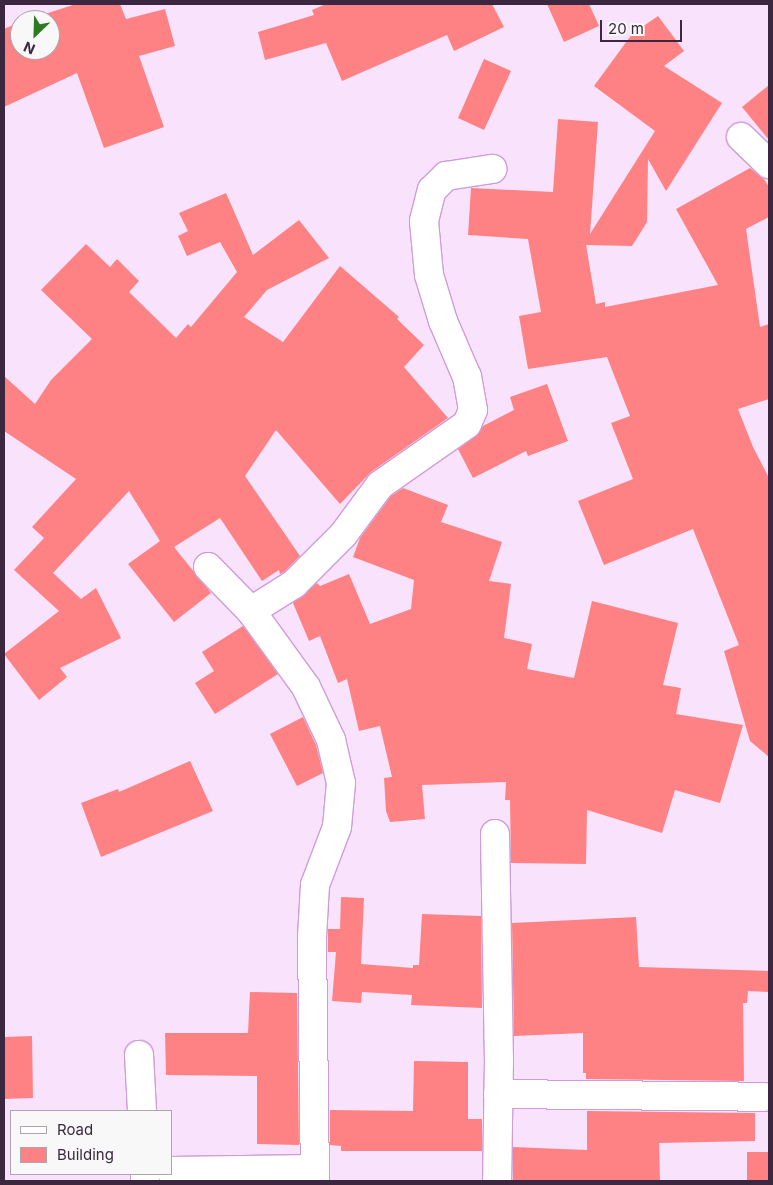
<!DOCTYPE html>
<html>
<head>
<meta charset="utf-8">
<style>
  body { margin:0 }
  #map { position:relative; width:773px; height:1185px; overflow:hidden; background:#f8e2fc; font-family:Inter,sans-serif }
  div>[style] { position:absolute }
  .building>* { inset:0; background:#fe8283 }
  .roads { filter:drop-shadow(1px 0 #cf9cd9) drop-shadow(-1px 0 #cf9cd9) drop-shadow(0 1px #cf9cd9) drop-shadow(0 -1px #cf9cd9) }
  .minor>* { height:28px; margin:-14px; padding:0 14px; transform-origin:14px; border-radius:14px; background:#fff }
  span { translate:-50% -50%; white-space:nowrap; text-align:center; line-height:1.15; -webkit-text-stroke:4.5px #f8f8f8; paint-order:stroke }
  .frame { position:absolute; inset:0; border:5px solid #3c2740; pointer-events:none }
  .legend { position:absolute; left:10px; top:1110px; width:162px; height:65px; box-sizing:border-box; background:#f8f8f8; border:1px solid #ada4ae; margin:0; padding:6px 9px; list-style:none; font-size:15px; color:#3c2740 }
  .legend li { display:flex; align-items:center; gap:10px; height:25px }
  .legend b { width:25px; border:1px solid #ada4ae }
  .north { position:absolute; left:10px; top:10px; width:50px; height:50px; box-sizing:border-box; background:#f8f8f8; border:1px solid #ada4ae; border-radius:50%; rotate:204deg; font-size:14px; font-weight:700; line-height:20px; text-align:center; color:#3c2740 }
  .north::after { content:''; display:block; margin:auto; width:18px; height:22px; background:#2e7a21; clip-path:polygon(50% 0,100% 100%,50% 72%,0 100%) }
  .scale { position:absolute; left:600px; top:20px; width:82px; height:22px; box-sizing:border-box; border:2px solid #3c2740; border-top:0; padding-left:6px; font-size:15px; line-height:18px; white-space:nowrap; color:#3c2740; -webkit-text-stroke:4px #f8f8f8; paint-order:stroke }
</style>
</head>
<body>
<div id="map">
  <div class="building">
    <i style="clip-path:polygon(76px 4px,120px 4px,126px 19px,165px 9px,175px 46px,139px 56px,164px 127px,104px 148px,77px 73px,4px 107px,4px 29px,20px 22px,20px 50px,50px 50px,50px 20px,24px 20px,44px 11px,45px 14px)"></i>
    <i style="clip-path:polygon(326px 4px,492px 4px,504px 27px,454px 51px,447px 35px,342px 81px,326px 43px,265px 60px,258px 32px,314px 15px,312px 10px)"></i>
    <i style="clip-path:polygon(547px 4px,589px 4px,599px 26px,564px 42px)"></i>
    <i style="clip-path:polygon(658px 16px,684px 51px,664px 66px,722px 103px,666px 191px,648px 159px,647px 222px,632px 246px,586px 245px,596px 304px,605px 302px,605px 307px,718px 285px,676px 209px,750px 168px,764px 179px,769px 187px,769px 217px,746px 229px,760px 327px,769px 324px,769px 399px,738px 409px,753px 447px,769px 478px,769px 757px,750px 741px,724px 651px,739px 645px,693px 529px,604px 565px,578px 501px,633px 479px,611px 423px,630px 416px,607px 357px,528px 369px,519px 316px,541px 312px,528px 239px,468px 235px,471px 188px,553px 192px,558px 119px,598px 122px,590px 234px,655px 131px,594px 86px,632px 34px)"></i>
    <i style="clip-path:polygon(484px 59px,511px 71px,484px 130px,458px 118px)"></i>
    <i style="clip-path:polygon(769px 85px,769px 140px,742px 107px)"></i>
    <i style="clip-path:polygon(226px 193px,253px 255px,299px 220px,329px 258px,267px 290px,244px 317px,283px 342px,340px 266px,399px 317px,397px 319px,424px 345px,404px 367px,448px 418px,371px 472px,340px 504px,276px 430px,245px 476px,300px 556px,284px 572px,280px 574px,279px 570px,262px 581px,220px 518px,174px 547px,211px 593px,174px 622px,128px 564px,160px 541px,129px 491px,53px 573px,81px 599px,96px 588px,121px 638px,60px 668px,67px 677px,39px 700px,4px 654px,59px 611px,14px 570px,44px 538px,32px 527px,76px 479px,4px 431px,4px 376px,35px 404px,51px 380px,92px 339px,41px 290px,86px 244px,110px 267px,117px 259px,139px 281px,129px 292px,176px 338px,188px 324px,191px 327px,237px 272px,220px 242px,187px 256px,178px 236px,188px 231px,179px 213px)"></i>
    <i style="clip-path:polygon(547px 384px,568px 441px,528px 456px,526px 451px,473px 478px,458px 449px,476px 436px,483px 426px,514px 410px,510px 397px)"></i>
    <i style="clip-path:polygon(403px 488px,448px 505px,441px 522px,502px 542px,489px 581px,511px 584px,504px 638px,532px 644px,527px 669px,574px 678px,592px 601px,678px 623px,663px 685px,681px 688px,676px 714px,743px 725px,720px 803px,675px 790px,662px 833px,587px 810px,586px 864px,511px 863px,510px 800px,505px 800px,506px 782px,422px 785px,425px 819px,390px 822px,386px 811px,384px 778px,392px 777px,380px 726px,359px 731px,347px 679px,338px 683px,320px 636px,309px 641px,293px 603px,317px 583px,320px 586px,349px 574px,370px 624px,411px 609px,414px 580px,353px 557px,360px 538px,391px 496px)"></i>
    <i style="clip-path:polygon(243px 626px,278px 674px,215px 714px,195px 683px,214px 671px,202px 652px)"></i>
    <i style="clip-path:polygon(303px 717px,316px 745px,323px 773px,297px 786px,270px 734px)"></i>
    <i style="clip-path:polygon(190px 761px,213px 811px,101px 857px,81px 803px,118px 789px,119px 792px)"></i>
    <i style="clip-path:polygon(341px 897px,364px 898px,361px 964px,413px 968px,413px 965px,419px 965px,422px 914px,481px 916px,482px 1008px,411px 1005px,412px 995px,362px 992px,361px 1003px,332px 1001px,336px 952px,328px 952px,328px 929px,340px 929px)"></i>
    <i style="clip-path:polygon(636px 917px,639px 967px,769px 971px,769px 992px,748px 991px,747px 1003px,743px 1003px,744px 1081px,586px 1079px,586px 1073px,583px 1073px,583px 1033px,514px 1036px,512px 923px)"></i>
    <i style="clip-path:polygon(250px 992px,297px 993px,299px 1145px,257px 1144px,257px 1076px,166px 1075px,165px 1033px,248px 1033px)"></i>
    <i style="clip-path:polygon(32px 1036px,33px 1098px,4px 1099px,4px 1037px)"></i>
    <i style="clip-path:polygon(414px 1061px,468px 1062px,468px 1119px,482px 1119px,482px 1151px,341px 1151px,341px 1146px,330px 1145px,330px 1110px,413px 1111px)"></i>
    <i style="clip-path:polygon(587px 1111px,755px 1113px,755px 1141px,659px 1143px,660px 1181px,513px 1181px,513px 1147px,587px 1150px)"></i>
    <i style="clip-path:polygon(747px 1152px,769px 1152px,769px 1181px,747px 1181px)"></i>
  </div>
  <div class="roads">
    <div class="minor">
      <i style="left:741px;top:137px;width:39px;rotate:44deg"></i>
      <i style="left:208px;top:567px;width:62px;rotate:45.7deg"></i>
      <i style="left:251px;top:611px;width:94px;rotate:54.1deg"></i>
      <i style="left:306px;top:687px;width:59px;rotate:64.7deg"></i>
      <i style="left:331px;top:740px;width:44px;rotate:76.9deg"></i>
      <i style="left:341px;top:783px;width:44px;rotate:95.2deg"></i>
      <i style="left:337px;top:827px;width:62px;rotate:110.8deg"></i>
      <i style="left:315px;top:885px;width:52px;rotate:93.3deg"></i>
      <i style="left:312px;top:937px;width:244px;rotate:89.3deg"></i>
      <i style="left:251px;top:611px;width:51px;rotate:-32.1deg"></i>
      <i style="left:294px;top:584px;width:69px;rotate:-45deg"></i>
      <i style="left:343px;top:535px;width:62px;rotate:-53.5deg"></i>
      <i style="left:380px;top:485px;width:106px;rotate:-35deg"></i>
      <i style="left:467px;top:424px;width:15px;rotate:-67deg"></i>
      <i style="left:473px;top:410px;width:34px;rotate:-100deg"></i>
      <i style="left:467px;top:377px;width:61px;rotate:-113.2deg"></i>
      <i style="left:443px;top:321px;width:48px;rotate:-106.9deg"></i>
      <i style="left:429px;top:275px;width:54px;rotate:-95.3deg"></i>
      <i style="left:424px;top:221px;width:32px;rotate:-76deg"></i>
      <i style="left:432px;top:190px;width:20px;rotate:-45deg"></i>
      <i style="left:446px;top:176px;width:47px;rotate:-8.7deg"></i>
      <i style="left:495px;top:834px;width:225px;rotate:89deg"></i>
      <i style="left:499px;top:1059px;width:122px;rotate:90.9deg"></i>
      <i style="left:139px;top:1055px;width:56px;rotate:86.9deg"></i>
      <i style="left:498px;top:1094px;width:266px;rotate:0.6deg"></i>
      <i style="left:171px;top:1171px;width:144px;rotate:-0.8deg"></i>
      <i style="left:145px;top:1174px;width:7px;rotate:90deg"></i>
    </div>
  </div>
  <div class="frame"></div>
  <ul class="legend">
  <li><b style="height:6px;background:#fff"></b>Road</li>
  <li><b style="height:14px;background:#fe8283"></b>Building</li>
  </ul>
  <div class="north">N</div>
  <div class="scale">20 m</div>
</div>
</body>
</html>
